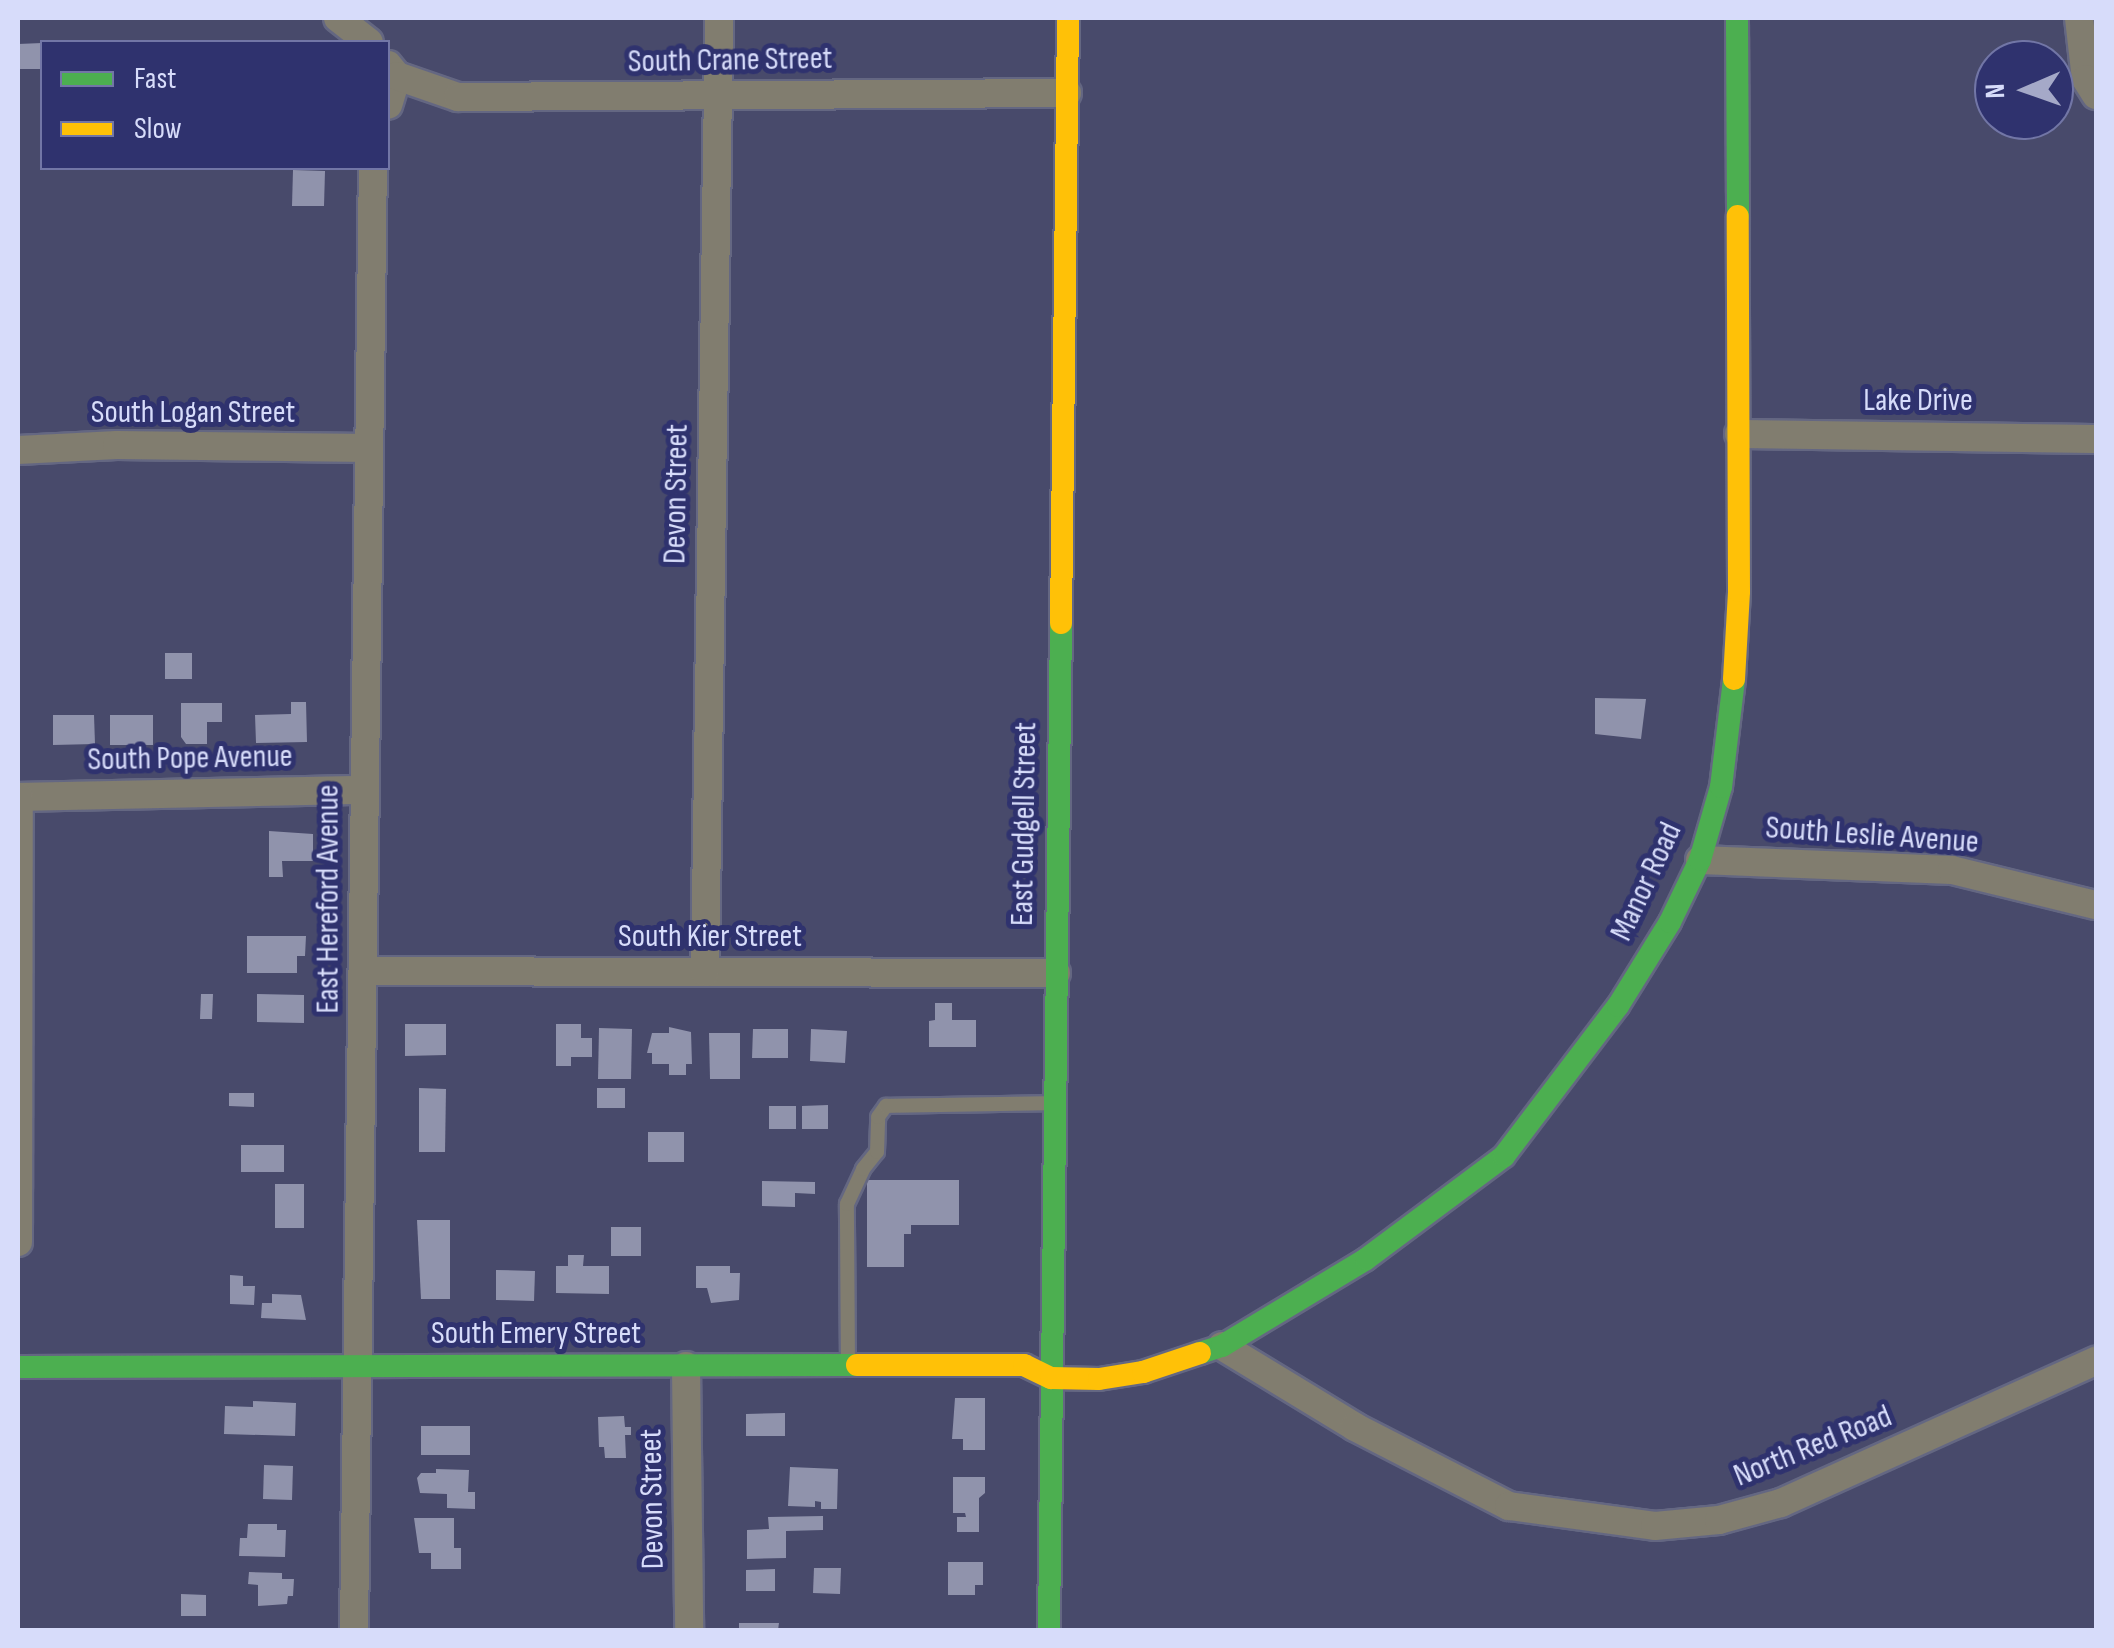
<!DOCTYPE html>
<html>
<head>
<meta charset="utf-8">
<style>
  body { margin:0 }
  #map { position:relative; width:2114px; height:1648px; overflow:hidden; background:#484a6b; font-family:"Sofia Sans Condensed",sans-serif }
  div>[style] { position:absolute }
  .building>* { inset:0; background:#9093ac }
  .roads { filter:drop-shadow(2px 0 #646782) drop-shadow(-2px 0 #646782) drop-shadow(0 2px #646782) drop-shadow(0 -2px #646782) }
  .lane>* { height:14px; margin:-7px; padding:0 7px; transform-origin:7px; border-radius:7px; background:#817d6f }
  .street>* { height:28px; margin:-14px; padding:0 14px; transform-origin:14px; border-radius:14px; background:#817d6f }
  .fast>* { height:22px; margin:-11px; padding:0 11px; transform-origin:11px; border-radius:11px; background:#4caf50 }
  .slow>* { height:22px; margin:-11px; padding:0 11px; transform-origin:11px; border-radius:11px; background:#ffc107 }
  span { translate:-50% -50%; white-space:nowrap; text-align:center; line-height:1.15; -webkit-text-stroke:10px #2f326e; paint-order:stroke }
  .street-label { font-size:32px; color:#d7dcfa }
  .frame { position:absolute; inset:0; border:20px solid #d7dcfa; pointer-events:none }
  .legend { position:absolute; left:40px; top:40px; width:350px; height:130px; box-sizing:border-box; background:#2f326e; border:2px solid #7276a6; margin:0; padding:12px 18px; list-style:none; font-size:30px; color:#d7dcfa }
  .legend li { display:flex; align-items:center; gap:20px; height:50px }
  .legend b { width:50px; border:2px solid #7276a6 }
  .north { position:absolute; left:1974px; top:40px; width:100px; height:100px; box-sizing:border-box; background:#2f326e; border:2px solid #7276a6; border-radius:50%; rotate:268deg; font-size:28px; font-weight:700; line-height:40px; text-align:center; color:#d7dcfa }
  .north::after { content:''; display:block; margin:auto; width:35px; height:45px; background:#a5a9c8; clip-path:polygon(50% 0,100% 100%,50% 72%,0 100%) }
</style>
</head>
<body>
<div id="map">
  <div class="building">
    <i style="clip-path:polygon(42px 43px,42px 69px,18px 69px,18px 44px)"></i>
    <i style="clip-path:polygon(293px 170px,325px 171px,324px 206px,292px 206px)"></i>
    <i style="clip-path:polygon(165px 653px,192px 653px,192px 679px,165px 679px)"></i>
    <i style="clip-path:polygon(1595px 698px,1646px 699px,1641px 739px,1595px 734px)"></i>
    <i style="clip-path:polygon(291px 702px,306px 702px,307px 742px,256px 743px,255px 715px,291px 714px)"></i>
    <i style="clip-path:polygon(181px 703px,222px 703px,222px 722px,207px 722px,207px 744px,186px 744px,181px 737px)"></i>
    <i style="clip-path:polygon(53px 715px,94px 715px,95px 744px,53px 745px)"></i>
    <i style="clip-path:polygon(110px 715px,153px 715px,153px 745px,110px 745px)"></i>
    <i style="clip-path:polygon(269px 831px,313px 834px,313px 861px,282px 861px,283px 877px,269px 877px)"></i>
    <i style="clip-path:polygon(247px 936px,306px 936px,305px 956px,297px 956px,297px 973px,247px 973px)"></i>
    <i style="clip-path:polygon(201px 994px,213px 994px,212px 1019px,200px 1019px)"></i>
    <i style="clip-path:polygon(257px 994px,304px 995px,304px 1023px,257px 1022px)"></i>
    <i style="clip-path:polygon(935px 1003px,952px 1003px,952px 1020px,976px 1020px,976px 1047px,929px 1047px,929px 1021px,935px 1020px)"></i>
    <i style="clip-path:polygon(405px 1024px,446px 1024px,446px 1055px,405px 1056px)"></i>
    <i style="clip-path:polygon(556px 1024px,581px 1024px,581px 1038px,592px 1038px,592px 1057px,571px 1057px,571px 1066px,556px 1066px)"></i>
    <i style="clip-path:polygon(669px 1027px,691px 1032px,692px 1064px,686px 1064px,686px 1075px,669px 1075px,669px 1064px,652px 1064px,652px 1053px,647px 1053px,652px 1033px,669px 1033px)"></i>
    <i style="clip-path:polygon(599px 1028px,632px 1029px,631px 1079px,598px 1079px)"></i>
    <i style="clip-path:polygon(753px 1029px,788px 1029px,788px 1058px,752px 1058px)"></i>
    <i style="clip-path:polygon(811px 1029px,847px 1031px,845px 1063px,810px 1061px)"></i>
    <i style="clip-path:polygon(709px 1033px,740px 1033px,740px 1079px,710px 1079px)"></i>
    <i style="clip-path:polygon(419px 1088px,446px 1089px,445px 1152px,419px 1152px)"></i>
    <i style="clip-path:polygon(597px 1088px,625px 1088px,625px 1108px,597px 1108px)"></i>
    <i style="clip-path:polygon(229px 1093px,254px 1093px,254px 1107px,229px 1106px)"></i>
    <i style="clip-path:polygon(828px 1105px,828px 1129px,802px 1129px,802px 1106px)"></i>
    <i style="clip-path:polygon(769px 1106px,796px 1106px,796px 1129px,769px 1129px)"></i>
    <i style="clip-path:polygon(648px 1132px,684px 1132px,684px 1162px,648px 1162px)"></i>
    <i style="clip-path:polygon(241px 1145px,284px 1145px,284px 1172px,241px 1172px)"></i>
    <i style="clip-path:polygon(867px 1180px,959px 1180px,959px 1225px,911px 1225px,911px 1234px,904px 1234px,904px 1267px,867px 1267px)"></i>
    <i style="clip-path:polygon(762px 1181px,815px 1182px,815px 1194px,795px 1193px,795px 1207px,762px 1206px)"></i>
    <i style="clip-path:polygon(275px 1184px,304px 1184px,304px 1228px,275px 1228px)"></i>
    <i style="clip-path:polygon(417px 1220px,450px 1220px,450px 1299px,421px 1299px)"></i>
    <i style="clip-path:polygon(611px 1227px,641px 1227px,641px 1256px,611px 1256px)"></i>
    <i style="clip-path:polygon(568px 1255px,584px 1255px,583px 1266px,609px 1266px,609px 1294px,556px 1293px,556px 1266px,568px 1266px)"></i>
    <i style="clip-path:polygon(696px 1266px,730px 1266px,730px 1273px,740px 1273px,739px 1300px,711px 1303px,707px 1288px,696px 1288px)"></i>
    <i style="clip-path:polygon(496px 1270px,535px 1271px,534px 1301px,496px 1300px)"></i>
    <i style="clip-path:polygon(230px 1275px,243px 1276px,243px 1286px,255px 1286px,254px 1305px,230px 1304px)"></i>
    <i style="clip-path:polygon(272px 1294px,301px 1295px,306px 1320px,261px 1318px,262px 1303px,272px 1303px)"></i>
    <i style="clip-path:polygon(955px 1398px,985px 1398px,985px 1450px,963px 1450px,963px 1439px,952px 1439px)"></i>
    <i style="clip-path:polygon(253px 1401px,296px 1403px,295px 1436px,224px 1434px,225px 1406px,253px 1407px)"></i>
    <i style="clip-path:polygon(785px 1413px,785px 1436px,746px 1436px,746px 1414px)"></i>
    <i style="clip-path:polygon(624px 1416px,625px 1427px,631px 1427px,631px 1435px,625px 1435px,626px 1458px,605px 1458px,604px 1447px,599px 1447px,598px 1417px)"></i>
    <i style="clip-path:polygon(421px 1426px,470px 1426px,470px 1455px,421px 1455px)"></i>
    <i style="clip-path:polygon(264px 1465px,293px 1466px,292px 1500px,263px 1499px)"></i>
    <i style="clip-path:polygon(790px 1467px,838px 1469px,837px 1509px,821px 1509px,821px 1502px,815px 1501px,815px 1507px,788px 1506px)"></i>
    <i style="clip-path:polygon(436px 1469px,469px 1470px,468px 1492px,475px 1492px,475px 1509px,447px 1508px,447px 1494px,420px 1493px,417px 1478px,421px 1473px,436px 1473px)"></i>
    <i style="clip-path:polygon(953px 1477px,985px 1477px,985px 1493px,979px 1498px,979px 1532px,957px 1532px,957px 1517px,966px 1517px,965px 1513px,953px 1513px)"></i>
    <i style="clip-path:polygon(823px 1516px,823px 1530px,786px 1531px,786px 1558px,747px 1559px,747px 1530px,769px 1529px,768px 1517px)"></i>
    <i style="clip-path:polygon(414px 1518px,454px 1518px,454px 1548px,461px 1548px,461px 1569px,431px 1569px,431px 1553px,419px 1553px)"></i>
    <i style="clip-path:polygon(248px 1524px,277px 1524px,277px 1530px,286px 1530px,285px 1557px,239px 1556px,240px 1538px,247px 1538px)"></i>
    <i style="clip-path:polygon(948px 1562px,983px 1562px,983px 1585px,975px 1585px,975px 1595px,948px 1595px)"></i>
    <i style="clip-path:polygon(814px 1568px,841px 1568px,840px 1594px,813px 1593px)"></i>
    <i style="clip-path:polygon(775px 1569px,775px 1591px,746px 1591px,746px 1570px)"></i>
    <i style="clip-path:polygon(249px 1572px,282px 1573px,282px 1579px,294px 1579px,293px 1596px,288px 1596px,287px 1604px,258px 1606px,258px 1585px,248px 1584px)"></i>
    <i style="clip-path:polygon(181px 1594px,206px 1595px,206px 1616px,181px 1616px)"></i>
    <i style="clip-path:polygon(739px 1623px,779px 1623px,778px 1630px,739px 1630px)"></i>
  </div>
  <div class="roads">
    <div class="lane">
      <i style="left:848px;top:1366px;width:162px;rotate:-90.4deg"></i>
      <i style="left:847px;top:1204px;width:38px;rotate:-65deg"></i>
      <i style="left:863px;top:1169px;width:22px;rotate:-51deg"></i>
      <i style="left:877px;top:1152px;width:35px;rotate:-88deg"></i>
      <i style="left:878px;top:1117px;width:14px;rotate:-54deg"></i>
      <i style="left:886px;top:1106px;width:168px;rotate:-1deg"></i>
    </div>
    <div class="street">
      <i style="left:338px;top:18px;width:39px;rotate:38deg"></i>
      <i style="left:2079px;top:18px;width:61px;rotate:83.5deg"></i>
      <i style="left:2086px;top:79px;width:19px;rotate:58deg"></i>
      <i style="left:388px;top:65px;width:14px;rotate:51deg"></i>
      <i style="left:397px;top:76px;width:30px;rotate:107deg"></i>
      <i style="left:397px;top:76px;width:65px;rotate:19deg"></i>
      <i style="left:458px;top:97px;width:609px;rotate:-0.38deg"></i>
      <i style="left:1739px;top:434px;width:357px;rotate:0.8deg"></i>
      <i style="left:18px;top:450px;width:99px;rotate:-2.9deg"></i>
      <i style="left:117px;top:445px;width:252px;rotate:0.7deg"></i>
      <i style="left:18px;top:797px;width:346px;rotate:-1.2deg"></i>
      <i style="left:1700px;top:860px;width:252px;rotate:2.3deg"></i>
      <i style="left:1952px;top:870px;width:148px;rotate:13.7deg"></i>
      <i style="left:364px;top:971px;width:692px;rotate:0.17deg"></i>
      <i style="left:705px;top:972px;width:954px;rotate:-89.16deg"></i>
      <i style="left:18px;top:1242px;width:445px;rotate:-89.9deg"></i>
      <i style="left:1222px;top:1346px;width:156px;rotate:31.3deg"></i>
      <i style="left:1355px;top:1427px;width:173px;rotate:27.2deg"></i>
      <i style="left:1509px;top:1506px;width:147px;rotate:7.8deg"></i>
      <i style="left:1655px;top:1526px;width:64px;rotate:-5.4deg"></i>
      <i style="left:1719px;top:1520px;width:64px;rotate:-15.3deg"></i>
      <i style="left:1781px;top:1503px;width:346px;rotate:-24.3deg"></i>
      <i style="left:686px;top:1366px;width:264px;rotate:89.3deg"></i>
      <i style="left:354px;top:1630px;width:1462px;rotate:-89.26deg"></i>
    </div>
    <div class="fast">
      <i style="left:1737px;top:18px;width:198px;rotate:89.7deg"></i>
      <i style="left:1200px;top:1353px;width:23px;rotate:-18deg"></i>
      <i style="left:1222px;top:1346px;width:168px;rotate:-31.1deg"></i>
      <i style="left:1366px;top:1259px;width:172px;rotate:-36.7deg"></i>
      <i style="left:1504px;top:1156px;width:188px;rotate:-52.8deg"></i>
      <i style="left:1618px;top:1006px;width:99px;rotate:-58.2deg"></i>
      <i style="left:1670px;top:922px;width:69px;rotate:-64.2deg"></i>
      <i style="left:1700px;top:860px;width:76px;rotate:-74deg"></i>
      <i style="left:1721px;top:787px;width:109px;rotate:-83.1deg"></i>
      <i style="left:18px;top:1367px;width:839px;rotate:-0.14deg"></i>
      <i style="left:1049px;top:1630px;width:1007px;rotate:-89.32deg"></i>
    </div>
    <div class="slow">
      <i style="left:1061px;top:623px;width:605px;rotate:-89.34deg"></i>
      <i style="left:1734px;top:679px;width:88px;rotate:-86.7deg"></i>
      <i style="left:1739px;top:591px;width:375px;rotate:-90.2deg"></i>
      <i style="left:857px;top:1365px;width:167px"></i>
      <i style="left:1024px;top:1365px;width:30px;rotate:26deg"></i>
      <i style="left:1051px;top:1378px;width:48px;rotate:1.2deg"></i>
      <i style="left:1099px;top:1379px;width:45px;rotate:-9deg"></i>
      <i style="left:1143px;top:1372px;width:60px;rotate:-18.4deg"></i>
    </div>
  </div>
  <div class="street-label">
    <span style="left:730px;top:61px;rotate:-1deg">South Crane Street</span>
    <span style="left:1918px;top:401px">Lake Drive</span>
    <span style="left:193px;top:413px">South Logan Street</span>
    <span style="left:677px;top:494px;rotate:-89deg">Devon Street</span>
    <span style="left:190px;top:759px;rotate:-1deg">South Pope Avenue</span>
    <span style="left:1025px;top:824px;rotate:-89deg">East Gudgell Street</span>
    <span style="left:1872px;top:836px;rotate:4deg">South Leslie Avenue</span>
    <span style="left:1647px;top:882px;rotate:-65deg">Manor Road</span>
    <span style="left:329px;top:899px;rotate:-90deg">East Hereford Avenue</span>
    <span style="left:710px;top:937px">South Kier Street</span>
    <span style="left:536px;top:1334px">South Emery Street</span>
    <span style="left:1813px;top:1447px;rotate:-22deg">North Red Road</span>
    <span style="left:653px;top:1499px;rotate:-91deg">Devon Street</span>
  </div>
  <div class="frame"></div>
  <ul class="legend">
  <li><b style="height:12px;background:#4caf50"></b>Fast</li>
  <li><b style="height:12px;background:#ffc107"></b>Slow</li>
  </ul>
  <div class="north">N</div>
</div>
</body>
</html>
